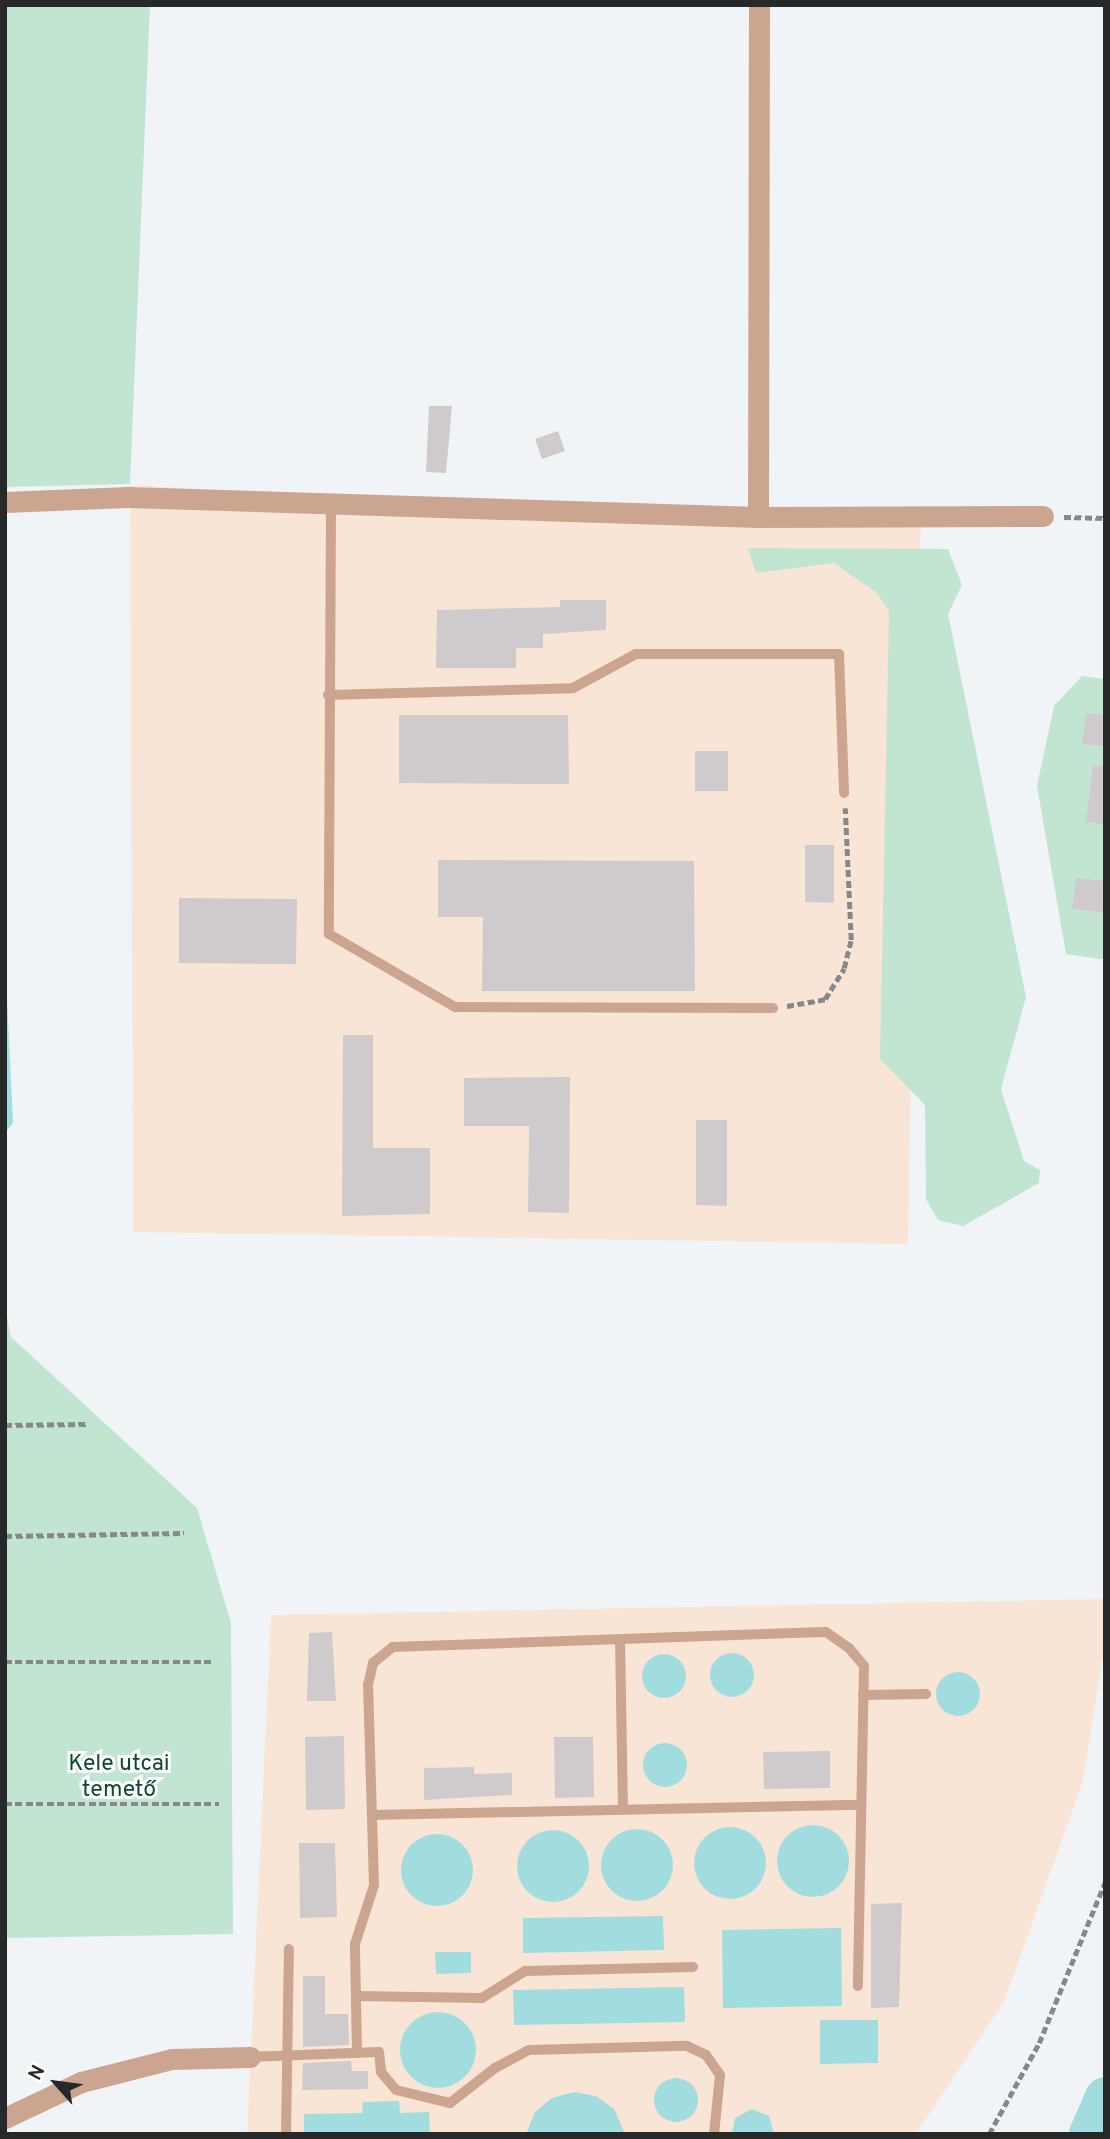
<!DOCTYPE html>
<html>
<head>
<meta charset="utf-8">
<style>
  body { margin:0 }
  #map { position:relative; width:1110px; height:2139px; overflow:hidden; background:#f1f4f6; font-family:Overpass,sans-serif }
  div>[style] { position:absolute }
  .industrial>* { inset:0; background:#f9e5d6 }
  .green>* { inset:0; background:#c1e5d1 }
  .water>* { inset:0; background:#a1dcde }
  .round { border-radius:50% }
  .river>* { height:40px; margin:-20px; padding:0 20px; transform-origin:20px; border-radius:20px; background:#a1dcde }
  .building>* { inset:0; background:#cfcbcc }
  .path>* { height:4.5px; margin-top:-2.25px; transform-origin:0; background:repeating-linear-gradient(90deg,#868889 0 7px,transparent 0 10.5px) }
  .lane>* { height:10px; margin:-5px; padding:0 5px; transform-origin:5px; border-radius:5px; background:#cca591 }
  .street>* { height:21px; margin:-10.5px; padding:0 10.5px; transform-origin:10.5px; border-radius:10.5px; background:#cca591 }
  span { translate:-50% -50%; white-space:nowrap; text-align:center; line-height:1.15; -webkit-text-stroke:6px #fff; paint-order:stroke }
  .park-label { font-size:23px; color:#0e4830 }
  .frame { position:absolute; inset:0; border:7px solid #272829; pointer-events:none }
  .north { position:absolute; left:21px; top:2048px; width:70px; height:70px; -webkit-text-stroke:5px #fff; paint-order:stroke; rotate:298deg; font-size:19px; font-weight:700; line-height:28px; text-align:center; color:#272829 }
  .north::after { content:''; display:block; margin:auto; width:24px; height:32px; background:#272829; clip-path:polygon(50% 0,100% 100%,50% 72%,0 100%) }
</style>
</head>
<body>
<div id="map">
  <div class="industrial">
    <i style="clip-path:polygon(130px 485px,332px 498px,921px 513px,908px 1244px,133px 1232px)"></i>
    <i style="clip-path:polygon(1105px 1599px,1105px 1643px,1083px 1781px,1004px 2002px,916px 2134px,247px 2134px,271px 1615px)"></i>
  </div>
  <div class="green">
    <i style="clip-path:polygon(5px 5px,150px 5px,130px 484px,5px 487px)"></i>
    <i style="clip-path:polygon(748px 548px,948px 549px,962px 585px,948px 614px,1026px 997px,1001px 1089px,1024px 1161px,1040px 1170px,1039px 1183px,963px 1226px,938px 1220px,926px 1199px,925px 1105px,880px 1059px,889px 611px,877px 593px,834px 563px,756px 573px)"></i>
    <i style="clip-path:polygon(1082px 676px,1105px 679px,1105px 958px,1100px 959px,1066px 954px,1037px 786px,1054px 706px)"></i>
    <i style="clip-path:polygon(5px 1308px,11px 1337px,197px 1508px,231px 1623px,233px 1934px,5px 1938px)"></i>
  </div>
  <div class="water">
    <i style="clip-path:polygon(5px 958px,13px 1123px,5px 1133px)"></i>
    <i class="round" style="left:710px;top:1653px;width:44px;height:44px"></i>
    <i class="round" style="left:642px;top:1654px;width:44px;height:44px"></i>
    <i class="round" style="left:936px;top:1672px;width:44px;height:44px"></i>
    <i class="round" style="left:643px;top:1743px;width:44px;height:44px"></i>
    <i class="round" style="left:777px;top:1825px;width:72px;height:72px"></i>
    <i class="round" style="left:694px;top:1827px;width:72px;height:72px"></i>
    <i class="round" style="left:601px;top:1829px;width:72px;height:72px"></i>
    <i class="round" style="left:517px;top:1830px;width:72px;height:72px"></i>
    <i class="round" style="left:401px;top:1834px;width:72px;height:72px"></i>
    <i style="clip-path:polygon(663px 1916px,664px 1950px,523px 1953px,523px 1918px)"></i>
    <i style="clip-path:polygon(841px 1928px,842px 2006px,723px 2008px,722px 1930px)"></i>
    <i style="clip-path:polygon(435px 1952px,471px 1952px,471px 1973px,436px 1974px)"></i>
    <i style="clip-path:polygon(684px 1987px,685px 2022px,514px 2025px,513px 1990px)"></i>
    <i class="round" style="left:400px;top:2012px;width:76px;height:76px"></i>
    <i style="clip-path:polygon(820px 2020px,878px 2020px,878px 2063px,820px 2064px)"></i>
    <i class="round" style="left:654px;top:2078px;width:44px;height:44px"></i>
    <i style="clip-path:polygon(574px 2092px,596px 2096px,614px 2109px,625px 2134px,526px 2134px,535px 2112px,552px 2098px)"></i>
    <i style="clip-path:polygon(399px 2101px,400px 2113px,429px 2112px,430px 2134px,304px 2134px,304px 2114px,362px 2113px,363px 2102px)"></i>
    <i style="clip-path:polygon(752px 2109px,769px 2116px,774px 2134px,732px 2134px,735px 2118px)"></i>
  </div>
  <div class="river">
    <i style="left:1089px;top:2134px;width:40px;rotate:-66.6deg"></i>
  </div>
  <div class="building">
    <i style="clip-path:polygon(429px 406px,452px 406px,446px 473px,426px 472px)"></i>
    <i style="clip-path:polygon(558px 431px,565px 451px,542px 459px,535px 439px)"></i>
    <i style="clip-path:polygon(560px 600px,606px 600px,606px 630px,543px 634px,543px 648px,516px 648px,516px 668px,436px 668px,437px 610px,560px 607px)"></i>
    <i style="clip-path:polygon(1086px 713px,1105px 715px,1105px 746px,1082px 744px)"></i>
    <i style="clip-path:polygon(399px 715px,568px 715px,569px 784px,399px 783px)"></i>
    <i style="clip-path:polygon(695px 751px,728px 751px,728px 791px,695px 791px)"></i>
    <i style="clip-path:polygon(1093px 765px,1105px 766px,1105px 824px,1086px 822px)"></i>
    <i style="clip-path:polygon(805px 845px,834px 845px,834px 903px,805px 902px)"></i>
    <i style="clip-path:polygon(438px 860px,694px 861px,695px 991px,482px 991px,483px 917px,438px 917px)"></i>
    <i style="clip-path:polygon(1076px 878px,1105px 881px,1105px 912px,1072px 909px)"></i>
    <i style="clip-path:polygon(179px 898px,297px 899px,296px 964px,179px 963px)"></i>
    <i style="clip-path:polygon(343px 1035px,373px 1035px,373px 1148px,430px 1148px,430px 1214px,342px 1216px)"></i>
    <i style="clip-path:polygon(570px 1077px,569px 1213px,528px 1212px,529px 1126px,464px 1126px,464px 1078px)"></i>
    <i style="clip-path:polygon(696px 1120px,727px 1120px,727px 1206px,696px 1205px)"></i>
    <i style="clip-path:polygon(332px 1632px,336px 1701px,307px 1701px,309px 1633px)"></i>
    <i style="clip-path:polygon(344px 1736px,345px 1809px,306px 1810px,305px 1737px)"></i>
    <i style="clip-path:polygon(554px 1737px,593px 1737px,594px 1797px,555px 1798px)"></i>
    <i style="clip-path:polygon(830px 1751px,830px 1788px,764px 1789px,763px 1752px)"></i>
    <i style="clip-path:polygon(474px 1767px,474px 1774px,512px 1773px,512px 1795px,424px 1800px,424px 1768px)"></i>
    <i style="clip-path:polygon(299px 1843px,335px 1843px,337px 1917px,300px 1918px)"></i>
    <i style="clip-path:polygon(902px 1903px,899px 2007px,871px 2008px,871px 1904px)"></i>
    <i style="clip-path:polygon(303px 1976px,325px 1976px,325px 2014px,348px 2014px,349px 2045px,303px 2047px)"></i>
    <i style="clip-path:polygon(351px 2061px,352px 2071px,368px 2071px,368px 2089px,302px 2090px,303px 2063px)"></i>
  </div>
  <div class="path">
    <i style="left:1064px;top:517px;width:41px;rotate:1.4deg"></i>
    <i style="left:787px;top:1006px;width:39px;rotate:-10deg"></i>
    <i style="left:825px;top:999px;width:36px;rotate:-58deg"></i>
    <i style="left:844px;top:968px;width:29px;rotate:-76deg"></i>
    <i style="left:851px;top:940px;width:132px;rotate:-92.6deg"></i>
    <i style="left:5px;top:1425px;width:81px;rotate:-0.7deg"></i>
    <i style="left:5px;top:1536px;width:179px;rotate:-1deg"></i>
    <i style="left:5px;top:1662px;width:210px"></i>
    <i style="left:5px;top:1804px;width:214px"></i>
    <i style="left:989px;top:2134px;width:104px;rotate:-61.2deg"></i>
    <i style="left:1039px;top:2043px;width:174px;rotate:-67.7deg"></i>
  </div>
  <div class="lane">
    <i style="left:331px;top:505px;width:429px;rotate:90.3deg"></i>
    <i style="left:329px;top:934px;width:146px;rotate:30.1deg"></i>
    <i style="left:455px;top:1007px;width:318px;rotate:0.2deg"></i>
    <i style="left:328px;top:695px;width:245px;rotate:-1.6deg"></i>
    <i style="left:573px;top:688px;width:72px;rotate:-28.4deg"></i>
    <i style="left:636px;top:654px;width:203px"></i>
    <i style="left:839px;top:654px;width:139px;rotate:87.9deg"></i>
    <i style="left:620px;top:1639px;width:171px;rotate:89deg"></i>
    <i style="left:863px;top:1695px;width:63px;rotate:-0.9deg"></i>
    <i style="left:372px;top:1815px;width:489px;rotate:-1.2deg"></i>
    <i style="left:356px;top:1996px;width:126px;rotate:0.9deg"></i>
    <i style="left:482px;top:1998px;width:51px;rotate:-32.1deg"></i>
    <i style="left:525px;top:1971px;width:168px;rotate:-1.4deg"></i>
    <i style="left:357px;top:2053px;width:109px;rotate:-91.1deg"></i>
    <i style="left:355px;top:1944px;width:62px;rotate:-72.1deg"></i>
    <i style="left:374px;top:1885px;width:200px;rotate:-91.7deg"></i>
    <i style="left:368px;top:1685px;width:23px;rotate:-77deg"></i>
    <i style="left:373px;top:1663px;width:26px;rotate:-39deg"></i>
    <i style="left:393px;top:1647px;width:433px;rotate:-2deg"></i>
    <i style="left:826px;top:1632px;width:28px;rotate:35deg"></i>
    <i style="left:849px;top:1648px;width:23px;rotate:50deg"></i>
    <i style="left:864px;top:1666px;width:320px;rotate:91.1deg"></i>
    <i style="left:250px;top:2057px;width:129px;rotate:-2.2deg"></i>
    <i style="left:379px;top:2052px;width:20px;rotate:84deg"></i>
    <i style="left:381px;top:2072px;width:23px;rotate:50deg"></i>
    <i style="left:396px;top:2090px;width:56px;rotate:13.5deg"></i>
    <i style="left:450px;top:2103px;width:57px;rotate:-37.9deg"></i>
    <i style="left:495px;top:2068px;width:38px;rotate:-28deg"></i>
    <i style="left:529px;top:2050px;width:158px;rotate:-1.5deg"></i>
    <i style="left:687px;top:2046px;width:21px;rotate:25deg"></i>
    <i style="left:706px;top:2055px;width:24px;rotate:55deg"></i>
    <i style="left:720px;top:2075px;width:59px;rotate:95.8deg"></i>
    <i style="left:286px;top:2134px;width:185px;rotate:-89.1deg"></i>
  </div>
  <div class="street">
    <i style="left:5px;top:502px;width:123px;rotate:-2.3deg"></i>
    <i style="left:128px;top:497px;width:630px;rotate:1.82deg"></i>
    <i style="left:758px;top:517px;width:285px;rotate:-0.2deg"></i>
    <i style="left:758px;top:517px;width:512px;rotate:-89.89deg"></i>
    <i style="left:5px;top:2118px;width:84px;rotate:-25.3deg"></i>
    <i style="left:81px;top:2082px;width:94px;rotate:-14.2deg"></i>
    <i style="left:172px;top:2059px;width:78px;rotate:-1.5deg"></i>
  </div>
  <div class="park-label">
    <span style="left:119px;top:1778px">Kele utcai<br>temető</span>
  </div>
  <div class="frame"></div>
  <div class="north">N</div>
</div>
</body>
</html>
